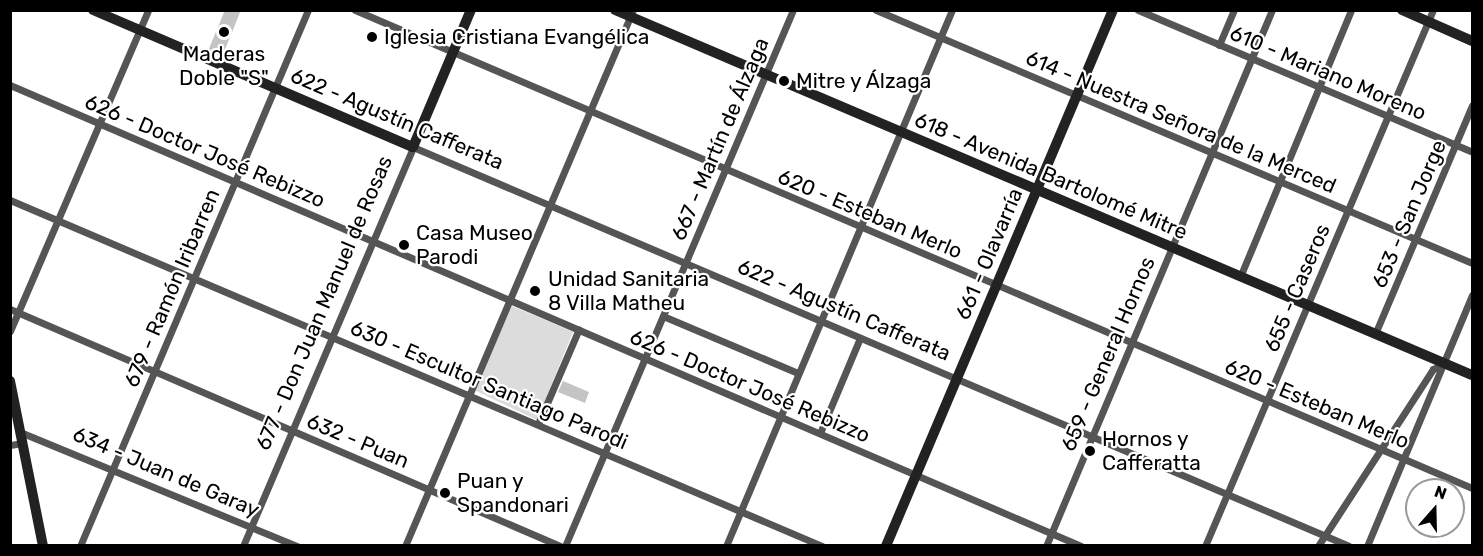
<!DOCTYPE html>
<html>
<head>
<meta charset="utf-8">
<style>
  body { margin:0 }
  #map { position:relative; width:1483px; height:556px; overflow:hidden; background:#fff; font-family:Rubik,sans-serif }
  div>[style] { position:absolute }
  .green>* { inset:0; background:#dcdcdc }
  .building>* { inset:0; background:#c4c4c4 }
  .street>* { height:7px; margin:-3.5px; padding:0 3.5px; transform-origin:3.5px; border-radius:3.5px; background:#555 }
  .secondary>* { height:10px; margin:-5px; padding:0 5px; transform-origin:5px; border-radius:5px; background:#222 }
  .dots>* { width:16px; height:16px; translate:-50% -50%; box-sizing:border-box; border:3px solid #fff; border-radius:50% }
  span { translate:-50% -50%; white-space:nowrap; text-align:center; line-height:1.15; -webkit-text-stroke:4.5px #fff; paint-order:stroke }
  .poi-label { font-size:21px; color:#000 }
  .left { translate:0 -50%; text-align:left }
  .street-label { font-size:21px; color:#000 }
  .frame { position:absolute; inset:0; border:12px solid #000; pointer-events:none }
  .north { position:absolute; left:1405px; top:478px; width:60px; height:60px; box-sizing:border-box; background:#fff; border:2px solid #999; border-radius:50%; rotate:20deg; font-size:16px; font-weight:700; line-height:24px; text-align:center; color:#000 }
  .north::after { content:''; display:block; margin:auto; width:21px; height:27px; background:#000; clip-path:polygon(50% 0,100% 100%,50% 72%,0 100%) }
</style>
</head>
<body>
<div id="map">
  <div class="green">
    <i style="clip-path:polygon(512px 306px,573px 332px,537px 420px,474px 390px)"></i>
  </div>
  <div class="building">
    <i style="clip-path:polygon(225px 10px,241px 10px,222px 57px,208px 51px)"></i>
    <i style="clip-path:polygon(563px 381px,589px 392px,585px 403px,558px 392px)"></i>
  </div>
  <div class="street">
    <i style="left:355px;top:10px;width:1215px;rotate:23.17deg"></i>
    <i style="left:876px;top:10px;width:647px;rotate:23deg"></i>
    <i style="left:1138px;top:10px;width:363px;rotate:23deg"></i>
    <i style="left:1219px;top:45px;width:38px;rotate:-67deg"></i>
    <i style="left:10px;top:85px;width:1166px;rotate:23.29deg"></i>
    <i style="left:10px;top:200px;width:883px;rotate:23.08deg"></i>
    <i style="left:1240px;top:277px;width:289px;rotate:-67.4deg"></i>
    <i style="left:10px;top:309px;width:599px;rotate:23.31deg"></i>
    <i style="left:663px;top:316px;width:147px;rotate:22.9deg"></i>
    <i style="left:10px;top:331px;width:349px;rotate:-66.7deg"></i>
    <i style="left:1375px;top:334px;width:248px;rotate:-67deg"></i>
    <i style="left:538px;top:424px;width:103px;rotate:-66.7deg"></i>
    <i style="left:20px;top:432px;width:300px;rotate:22.4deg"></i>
    <i style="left:820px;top:433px;width:103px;rotate:-67.2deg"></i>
    <i style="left:10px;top:445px;width:12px;rotate:-9deg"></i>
    <i style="left:80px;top:546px;width:582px;rotate:-66.96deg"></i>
    <i style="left:243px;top:546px;width:434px;rotate:-66.9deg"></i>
    <i style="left:413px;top:147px;width:1017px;rotate:23.09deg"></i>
    <i style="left:405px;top:546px;width:582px;rotate:-66.96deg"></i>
    <i style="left:565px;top:546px;width:582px;rotate:-66.96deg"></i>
    <i style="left:726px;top:546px;width:582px;rotate:-67.14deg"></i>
    <i style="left:1046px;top:546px;width:582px;rotate:-67.14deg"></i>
    <i style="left:1205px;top:546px;width:582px;rotate:-66.96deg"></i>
    <i style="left:1318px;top:546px;width:211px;rotate:-57deg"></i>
    <i style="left:1433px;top:369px;width:12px;rotate:-24deg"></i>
    <i style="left:1367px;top:546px;width:272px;rotate:-67.3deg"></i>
  </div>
  <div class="secondary">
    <i style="left:93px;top:10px;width:348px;rotate:23.2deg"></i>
    <i style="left:413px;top:147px;width:149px;rotate:-67.1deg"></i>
    <i style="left:615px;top:10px;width:931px;rotate:23.07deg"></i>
    <i style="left:1402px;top:10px;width:77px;rotate:23.9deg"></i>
    <i style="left:10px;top:381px;width:168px;rotate:78.7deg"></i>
    <i style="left:886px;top:546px;width:582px;rotate:-67.05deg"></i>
  </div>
  <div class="dots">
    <i style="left:224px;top:32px;background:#000"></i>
    <i style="left:372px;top:37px;background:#000"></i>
    <i style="left:784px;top:81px;background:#000"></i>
    <i style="left:404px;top:245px;background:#000"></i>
    <i style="left:535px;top:291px;background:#000"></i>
    <i style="left:1090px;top:451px;background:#000"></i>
    <i style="left:445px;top:493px;background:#000"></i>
  </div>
  <div class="poi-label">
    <span class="left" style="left:384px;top:37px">Iglesia Cristiana Evangélica</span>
    <span style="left:224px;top:66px">Maderas<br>Doble "S"</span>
    <span class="left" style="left:796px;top:81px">Mitre y Álzaga</span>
    <span class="left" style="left:416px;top:245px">Casa Museo<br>Parodi</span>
    <span class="left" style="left:548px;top:291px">Unidad Sanitaria<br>8 Villa Matheu</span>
    <span class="left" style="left:1102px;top:451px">Hornos y<br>Cafferatta</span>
    <span class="left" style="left:457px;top:493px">Puan y<br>Spandonari</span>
  </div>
  <div class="street-label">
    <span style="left:1328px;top:73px;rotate:23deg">610 - Mariano Moreno</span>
    <span style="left:397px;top:119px;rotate:23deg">622 - Agustín Cafferata</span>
    <span style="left:1181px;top:122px;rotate:23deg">614 - Nuestra Señora de la Merced</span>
    <span style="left:720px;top:139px;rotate:-67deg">667 - Martín de Álzaga</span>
    <span style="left:205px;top:151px;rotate:23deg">626 - Doctor José Rebizzo</span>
    <span style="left:1051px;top:176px;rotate:23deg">618 - Avenida Bartolomé Mitre</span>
    <span style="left:870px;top:214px;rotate:23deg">620 - Esteban Merlo</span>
    <span style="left:1409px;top:214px;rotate:-67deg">653 - San Jorge</span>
    <span style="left:989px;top:254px;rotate:-67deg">661 - Olavarría</span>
    <span style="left:172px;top:288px;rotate:-67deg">679 - Ramón Iribarren</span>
    <span style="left:1297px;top:288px;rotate:-67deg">655 - Caseros</span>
    <span style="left:324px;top:303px;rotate:-67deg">677 - Don Juan Manuel de Rosas</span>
    <span style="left:844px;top:310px;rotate:23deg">622 - Agustín Cafferata</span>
    <span style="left:1108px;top:354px;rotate:-67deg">659 - General Hornos</span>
    <span style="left:489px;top:385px;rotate:23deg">630 - Escultor Santiago Parodi</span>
    <span style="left:750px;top:386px;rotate:23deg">626 - Doctor José Rebizzo</span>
    <span style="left:1317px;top:404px;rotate:23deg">620 - Esteban Merlo</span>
    <span style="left:358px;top:441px;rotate:23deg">632 - Puan</span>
    <span style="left:166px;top:472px;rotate:23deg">634 - Juan de Garay</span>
  </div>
  <div class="frame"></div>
  <div class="north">N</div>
</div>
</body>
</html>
